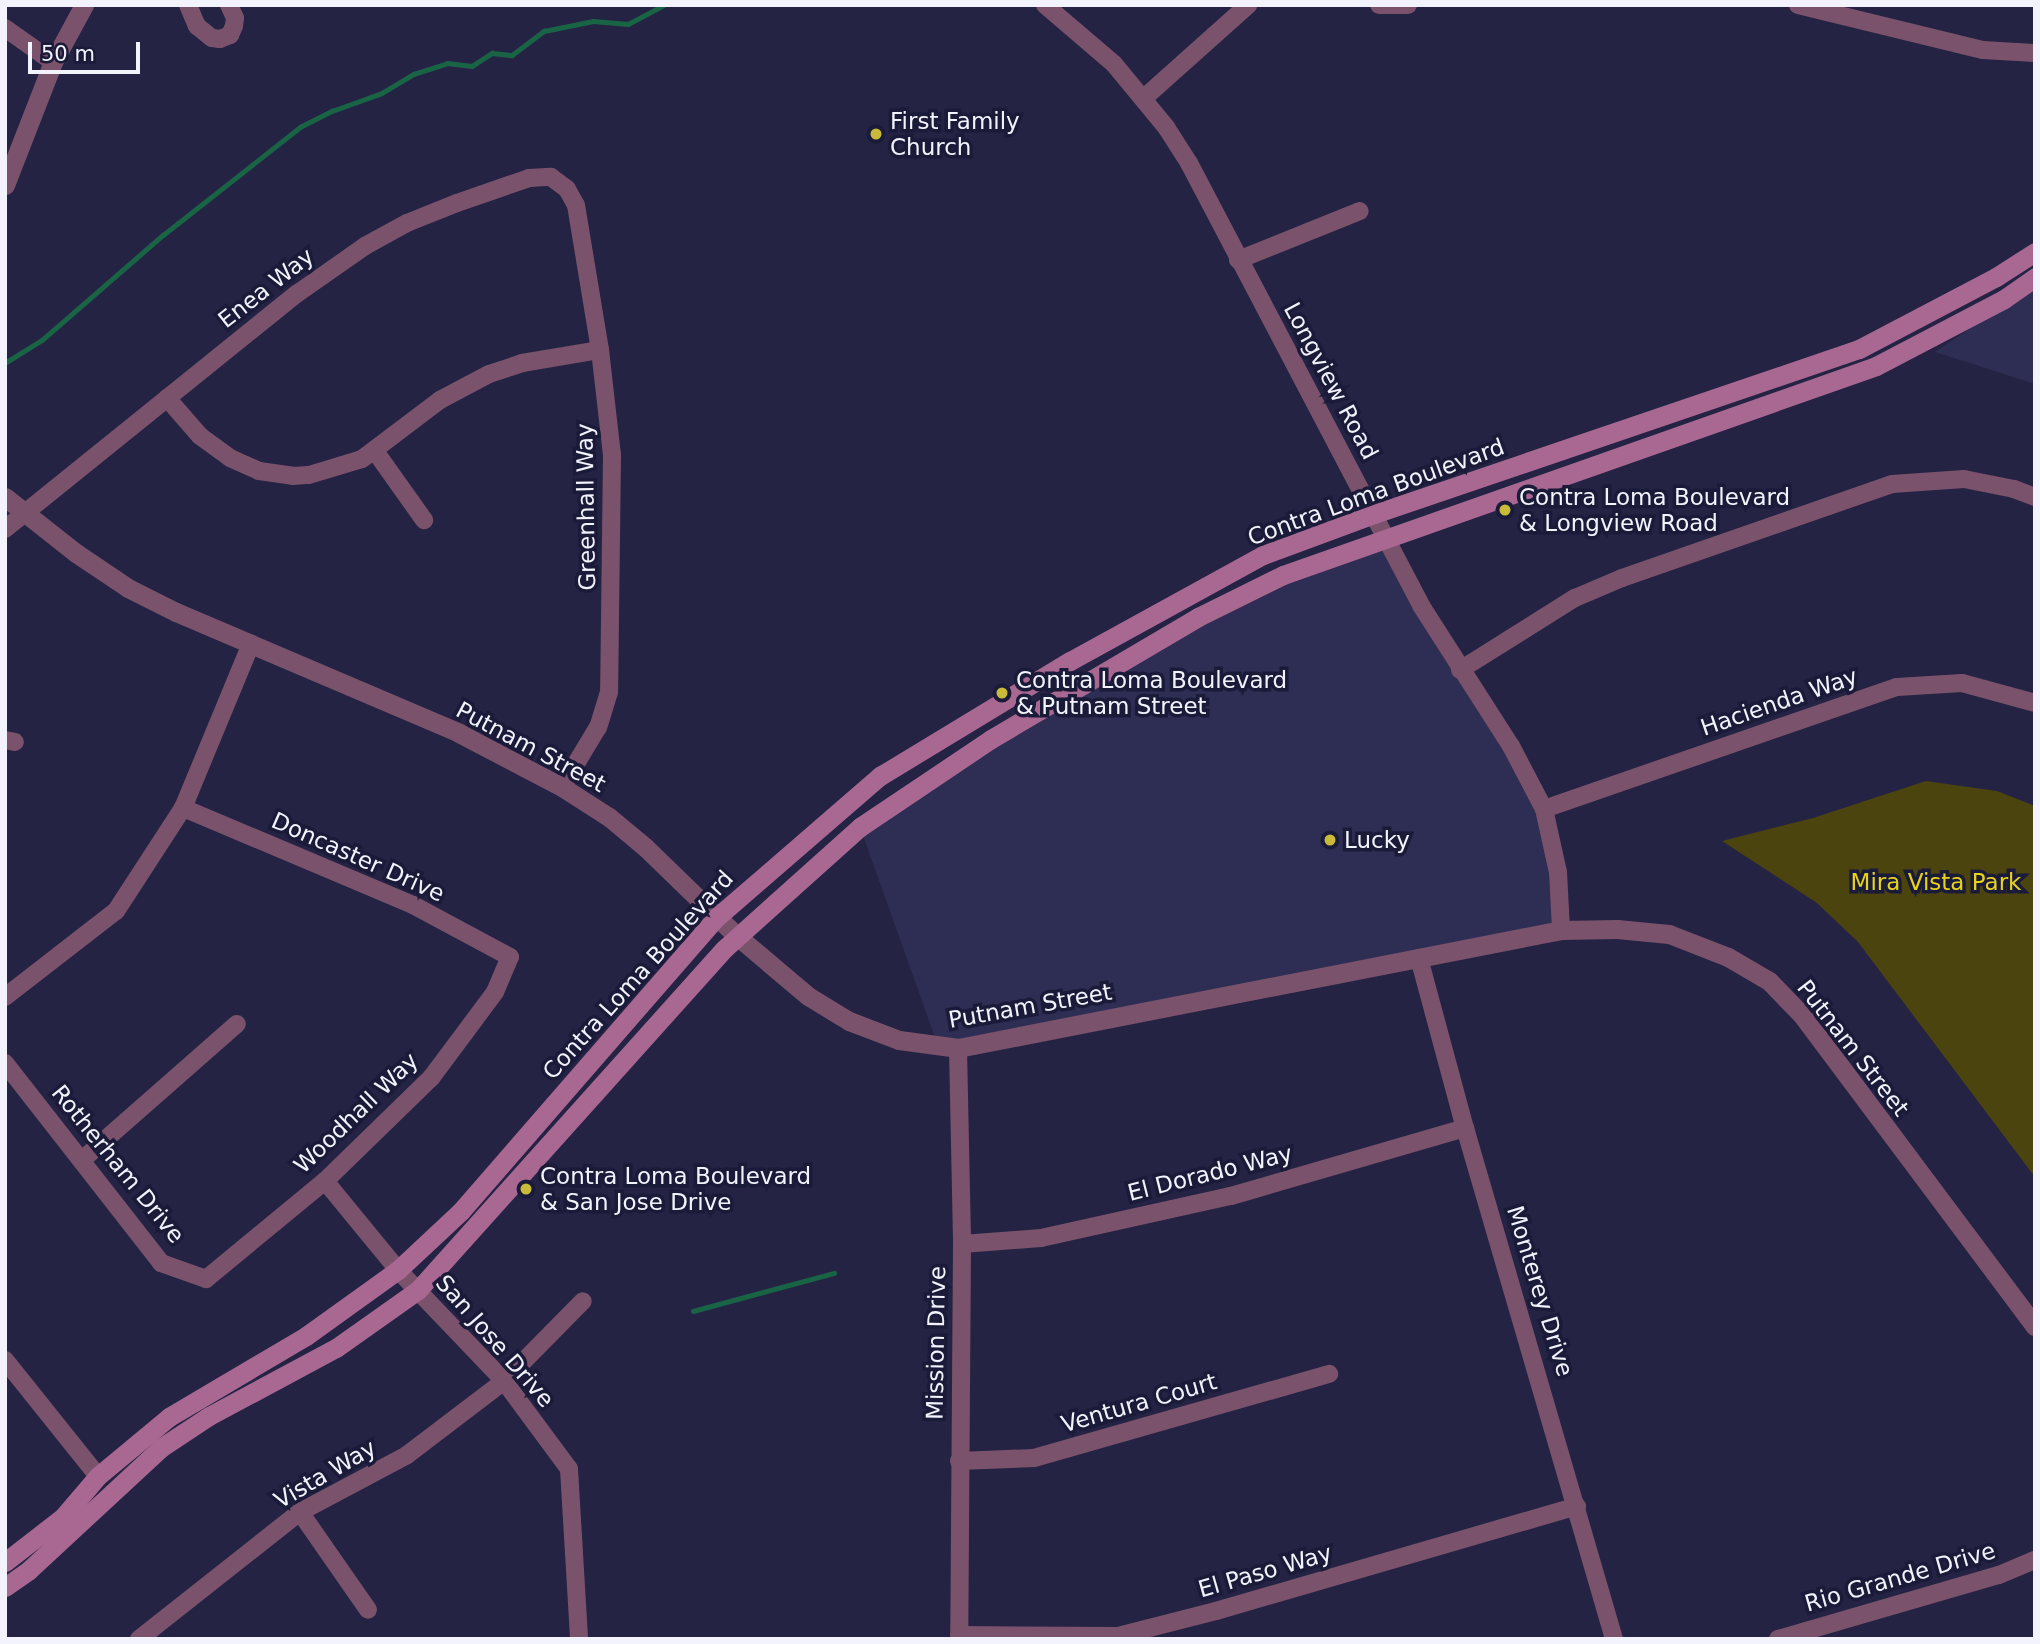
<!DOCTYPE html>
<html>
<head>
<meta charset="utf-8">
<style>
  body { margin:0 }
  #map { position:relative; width:2040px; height:1644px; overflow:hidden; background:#242344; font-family:"DejaVu Sans",sans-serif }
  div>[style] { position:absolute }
  .built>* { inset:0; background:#2e2d53 }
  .green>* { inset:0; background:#4b440e }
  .stream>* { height:4.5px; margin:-2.25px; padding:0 2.25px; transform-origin:2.25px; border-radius:2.25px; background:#1a6446 }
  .minor>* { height:18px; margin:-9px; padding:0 9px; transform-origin:9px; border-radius:9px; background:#7b526b }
  .tertiary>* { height:19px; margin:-9.5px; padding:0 9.5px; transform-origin:9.5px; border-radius:9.5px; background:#7b526b }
  .secondary>* { height:19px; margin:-9.5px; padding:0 9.5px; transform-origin:9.5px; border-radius:9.5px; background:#a96892 }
  .dots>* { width:19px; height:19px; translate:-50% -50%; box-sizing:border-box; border:4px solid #1a1a39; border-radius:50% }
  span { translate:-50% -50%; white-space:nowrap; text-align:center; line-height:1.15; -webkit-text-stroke:7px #1a1a39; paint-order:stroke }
  .poi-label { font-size:23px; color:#f2f3fc }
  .left { translate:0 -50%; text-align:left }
  .street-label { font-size:23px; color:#f2f3fc }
  .park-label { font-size:23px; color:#e8d31b }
  .frame { position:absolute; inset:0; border:7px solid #f2f3fc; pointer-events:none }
  .scale { position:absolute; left:28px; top:42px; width:112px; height:32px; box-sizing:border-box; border:4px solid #f2f3fc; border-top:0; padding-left:9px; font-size:21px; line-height:24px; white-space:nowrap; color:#f2f3fc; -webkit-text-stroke:5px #1a1a39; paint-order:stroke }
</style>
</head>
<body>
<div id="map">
  <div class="built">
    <i style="clip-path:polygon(2035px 285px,2035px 384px,1935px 352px)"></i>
    <i style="clip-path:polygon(1387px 540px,1544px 809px,1561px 930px,938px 1046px,860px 827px,1198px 617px)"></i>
  </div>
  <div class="green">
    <i style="clip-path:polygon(1926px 781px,1997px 791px,2035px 806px,2035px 1177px,1858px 942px,1817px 903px,1722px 841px,1813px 818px)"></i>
  </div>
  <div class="stream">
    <i style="left:5px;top:363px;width:44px;rotate:-31.9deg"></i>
    <i style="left:42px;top:340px;width:160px;rotate:-41deg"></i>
    <i style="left:163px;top:235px;width:174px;rotate:-38.2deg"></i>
    <i style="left:300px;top:127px;width:36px;rotate:-27deg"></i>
    <i style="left:332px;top:111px;width:53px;rotate:-19.8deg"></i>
    <i style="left:382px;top:93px;width:37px;rotate:-31deg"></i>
    <i style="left:414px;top:74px;width:35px;rotate:-18deg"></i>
    <i style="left:447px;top:63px;width:25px;rotate:7deg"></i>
    <i style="left:472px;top:66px;width:24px;rotate:-33deg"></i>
    <i style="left:492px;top:53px;width:20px;rotate:6deg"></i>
    <i style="left:512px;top:55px;width:40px;rotate:-37deg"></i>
    <i style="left:544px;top:31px;width:50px;rotate:-11.5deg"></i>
    <i style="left:593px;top:21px;width:35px;rotate:5deg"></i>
    <i style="left:628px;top:24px;width:41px;rotate:-27.8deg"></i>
    <i style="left:693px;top:1311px;width:146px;rotate:-15.1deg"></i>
  </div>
  <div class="minor">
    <i style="left:188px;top:5px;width:23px;rotate:67deg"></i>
    <i style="left:197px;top:26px;width:19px;rotate:39deg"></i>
    <i style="left:212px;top:38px;width:8px;rotate:7deg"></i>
    <i style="left:220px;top:39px;width:11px;rotate:-22deg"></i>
    <i style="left:230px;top:35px;width:10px;rotate:-66deg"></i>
    <i style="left:234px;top:26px;width:8px;rotate:-83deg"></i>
    <i style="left:235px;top:18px;width:14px;rotate:-115deg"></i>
    <i style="left:1045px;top:5px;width:91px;rotate:40.5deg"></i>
    <i style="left:1114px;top:64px;width:82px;rotate:50.5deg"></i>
    <i style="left:1166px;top:127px;width:43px;rotate:57.4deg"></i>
    <i style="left:1189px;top:163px;width:501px;rotate:62.31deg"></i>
    <i style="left:1422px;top:607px;width:165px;rotate:57.4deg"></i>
    <i style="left:1511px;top:746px;width:71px;rotate:62.4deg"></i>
    <i style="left:1544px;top:809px;width:65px;rotate:77.5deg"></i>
    <i style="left:1558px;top:872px;width:58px;rotate:87deg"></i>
    <i style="left:1379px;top:5px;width:29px"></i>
    <i style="left:1798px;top:5px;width:190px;rotate:13.7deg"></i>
    <i style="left:1983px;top:50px;width:52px;rotate:3.3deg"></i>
    <i style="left:5px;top:28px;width:59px;rotate:35.3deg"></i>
    <i style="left:1144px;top:98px;width:140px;rotate:-41.8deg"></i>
    <i style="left:1238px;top:260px;width:131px;rotate:-21.9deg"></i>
    <i style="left:167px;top:398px;width:50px;rotate:49deg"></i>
    <i style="left:200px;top:436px;width:37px;rotate:36deg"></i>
    <i style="left:230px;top:458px;width:32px;rotate:24deg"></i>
    <i style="left:259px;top:471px;width:34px;rotate:8deg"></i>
    <i style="left:293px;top:476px;width:16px;rotate:-4deg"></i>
    <i style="left:309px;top:475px;width:55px;rotate:-16.8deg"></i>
    <i style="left:362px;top:459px;width:98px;rotate:-37.1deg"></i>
    <i style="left:440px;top:400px;width:55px;rotate:-28deg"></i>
    <i style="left:489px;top:374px;width:35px;rotate:-18deg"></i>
    <i style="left:522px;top:363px;width:79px;rotate:-9.5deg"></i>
    <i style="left:375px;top:451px;width:85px;rotate:54.6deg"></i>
    <i style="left:5px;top:529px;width:376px;rotate:-38.9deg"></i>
    <i style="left:298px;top:293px;width:82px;rotate:-35deg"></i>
    <i style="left:365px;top:246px;width:48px;rotate:-28.7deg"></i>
    <i style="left:407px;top:223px;width:54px;rotate:-21.8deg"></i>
    <i style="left:457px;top:203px;width:76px;rotate:-19.1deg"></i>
    <i style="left:529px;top:178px;width:22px;rotate:-3deg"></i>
    <i style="left:551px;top:177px;width:20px;rotate:37deg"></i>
    <i style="left:567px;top:189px;width:18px;rotate:61deg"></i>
    <i style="left:576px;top:205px;width:147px;rotate:80.6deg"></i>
    <i style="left:600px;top:350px;width:106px;rotate:83.5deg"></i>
    <i style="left:612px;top:455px;width:237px;rotate:90.7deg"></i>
    <i style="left:609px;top:692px;width:37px;rotate:107deg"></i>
    <i style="left:598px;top:727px;width:70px;rotate:121deg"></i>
    <i style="left:1460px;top:670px;width:136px;rotate:-32.1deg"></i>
    <i style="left:1575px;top:598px;width:51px;rotate:-23.1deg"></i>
    <i style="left:1622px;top:578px;width:286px;rotate:-19.2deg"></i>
    <i style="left:1892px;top:484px;width:72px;rotate:-4deg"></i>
    <i style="left:1964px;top:479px;width:51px;rotate:11.3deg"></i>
    <i style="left:2014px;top:489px;width:22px;rotate:21deg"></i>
    <i style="left:5px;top:740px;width:10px;rotate:11deg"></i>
    <i style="left:1544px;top:809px;width:373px;rotate:-19.1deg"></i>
    <i style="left:1897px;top:687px;width:65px;rotate:-3.5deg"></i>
    <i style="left:1962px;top:683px;width:76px;rotate:15.3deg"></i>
    <i style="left:1419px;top:958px;width:176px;rotate:74.9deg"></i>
    <i style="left:1465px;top:1128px;width:532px;rotate:73.74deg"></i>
    <i style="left:5px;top:997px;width:140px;rotate:-37.8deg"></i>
    <i style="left:116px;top:911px;width:123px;rotate:-57deg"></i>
    <i style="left:183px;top:808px;width:178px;rotate:-67.5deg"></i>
    <i style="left:958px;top:1048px;width:196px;rotate:88.8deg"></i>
    <i style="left:962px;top:1244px;width:395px;rotate:90.4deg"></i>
    <i style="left:5px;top:1063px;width:254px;rotate:52deg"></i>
    <i style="left:161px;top:1263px;width:48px;rotate:19.6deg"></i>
    <i style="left:206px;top:1279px;width:154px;rotate:-39.5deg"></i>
    <i style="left:325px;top:1181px;width:148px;rotate:-44.2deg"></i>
    <i style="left:431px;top:1078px;width:107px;rotate:-53.3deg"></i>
    <i style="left:495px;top:992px;width:38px;rotate:-67deg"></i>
    <i style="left:510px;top:957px;width:110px;rotate:-151.8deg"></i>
    <i style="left:413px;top:905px;width:250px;rotate:-157.1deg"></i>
    <i style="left:82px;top:1160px;width:206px;rotate:-41.3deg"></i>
    <i style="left:325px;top:1181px;width:115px;rotate:50.6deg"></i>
    <i style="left:398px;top:1270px;width:153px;rotate:46.3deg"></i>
    <i style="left:504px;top:1381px;width:109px;rotate:53.5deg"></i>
    <i style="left:569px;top:1469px;width:170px;rotate:86.6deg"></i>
    <i style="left:962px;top:1244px;width:79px;rotate:-4.3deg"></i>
    <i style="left:1041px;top:1238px;width:195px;rotate:-12.5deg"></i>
    <i style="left:1231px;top:1196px;width:244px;rotate:-16.2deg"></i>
    <i style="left:5px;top:1360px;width:149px;rotate:51.3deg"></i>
    <i style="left:959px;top:1461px;width:75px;rotate:-2.3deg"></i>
    <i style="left:1034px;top:1458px;width:307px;rotate:-15.9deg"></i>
    <i style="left:300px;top:1512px;width:119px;rotate:55.2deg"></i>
    <i style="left:959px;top:1635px;width:159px;rotate:0.4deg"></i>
    <i style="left:1118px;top:1636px;width:101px;rotate:-14.3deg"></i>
    <i style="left:1216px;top:1611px;width:376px;rotate:-16.2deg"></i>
    <i style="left:139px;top:1639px;width:205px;rotate:-38.3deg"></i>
    <i style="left:300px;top:1512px;width:121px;rotate:-28deg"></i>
    <i style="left:407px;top:1455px;width:122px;rotate:-37.3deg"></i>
    <i style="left:504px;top:1381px;width:112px;rotate:-45.4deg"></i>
    <i style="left:1778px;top:1639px;width:230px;rotate:-16.2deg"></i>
    <i style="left:1999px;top:1575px;width:39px;rotate:-23deg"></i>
  </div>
  <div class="tertiary">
    <i style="left:5px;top:185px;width:132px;rotate:-68.7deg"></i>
    <i style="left:53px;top:62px;width:65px;rotate:-61.5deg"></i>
    <i style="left:5px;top:497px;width:90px;rotate:38.3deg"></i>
    <i style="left:76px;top:553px;width:63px;rotate:33.9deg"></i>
    <i style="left:128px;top:588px;width:54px;rotate:26.6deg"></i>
    <i style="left:176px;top:612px;width:308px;rotate:23.1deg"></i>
    <i style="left:459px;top:733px;width:116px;rotate:27.7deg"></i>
    <i style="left:562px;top:787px;width:56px;rotate:32.6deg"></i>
    <i style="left:609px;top:817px;width:47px;rotate:39.8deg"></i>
    <i style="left:645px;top:847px;width:128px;rotate:44.1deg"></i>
    <i style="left:737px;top:936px;width:93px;rotate:40.2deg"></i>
    <i style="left:808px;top:996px;width:48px;rotate:31.4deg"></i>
    <i style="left:849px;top:1021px;width:53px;rotate:20.8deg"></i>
    <i style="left:899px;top:1040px;width:60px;rotate:7.7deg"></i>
    <i style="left:958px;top:1048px;width:614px;rotate:-11.07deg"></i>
    <i style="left:1561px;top:930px;width:56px;rotate:-1deg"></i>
    <i style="left:1617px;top:929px;width:52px;rotate:5.5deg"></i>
    <i style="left:1669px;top:934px;width:63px;rotate:21.3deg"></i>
    <i style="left:1728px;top:957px;width:48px;rotate:30.3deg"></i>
    <i style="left:1769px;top:981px;width:47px;rotate:45.9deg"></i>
    <i style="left:1802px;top:1015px;width:389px;rotate:53.2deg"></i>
  </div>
  <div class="secondary">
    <i style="left:5px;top:1562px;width:73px;rotate:-37.8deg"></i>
    <i style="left:63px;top:1517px;width:54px;rotate:-49.5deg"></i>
    <i style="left:98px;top:1476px;width:92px;rotate:-39.7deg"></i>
    <i style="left:169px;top:1417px;width:159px;rotate:-30.6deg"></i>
    <i style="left:306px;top:1336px;width:113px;rotate:-35.7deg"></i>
    <i style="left:398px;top:1270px;width:86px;rotate:-43.1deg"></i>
    <i style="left:461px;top:1211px;width:390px;rotate:-49deg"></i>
    <i style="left:717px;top:917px;width:216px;rotate:-40.9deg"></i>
    <i style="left:880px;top:776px;width:222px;rotate:-31.2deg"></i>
    <i style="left:1070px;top:661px;width:220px;rotate:-28.8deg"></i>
    <i style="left:1263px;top:555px;width:118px;rotate:-20.3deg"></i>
    <i style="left:1374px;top:514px;width:512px;rotate:-18.79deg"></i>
    <i style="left:1859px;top:349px;width:155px;rotate:-27.7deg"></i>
    <i style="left:1996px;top:277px;width:46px;rotate:-32.7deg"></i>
    <i style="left:5px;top:1587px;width:29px;rotate:-35deg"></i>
    <i style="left:29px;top:1570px;width:181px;rotate:-42.8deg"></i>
    <i style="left:162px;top:1447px;width:56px;rotate:-33.4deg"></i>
    <i style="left:209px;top:1416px;width:144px;rotate:-28.2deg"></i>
    <i style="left:336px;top:1348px;width:100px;rotate:-35.3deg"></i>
    <i style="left:418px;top:1290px;width:458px;rotate:-48.1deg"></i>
    <i style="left:724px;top:949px;width:183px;rotate:-41.9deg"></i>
    <i style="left:860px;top:827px;width:158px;rotate:-33.9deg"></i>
    <i style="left:991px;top:739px;width:240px;rotate:-30.5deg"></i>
    <i style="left:1198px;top:617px;width:95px;rotate:-26.3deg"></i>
    <i style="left:1283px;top:575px;width:629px;rotate:-19.41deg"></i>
    <i style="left:1876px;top:366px;width:144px;rotate:-27.6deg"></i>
    <i style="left:2004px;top:299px;width:38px;rotate:-35deg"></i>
  </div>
  <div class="dots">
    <i style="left:876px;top:134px;background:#caba3a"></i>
    <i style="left:1505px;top:510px;background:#caba3a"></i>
    <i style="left:1002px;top:693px;background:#caba3a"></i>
    <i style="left:1330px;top:840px;background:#caba3a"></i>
    <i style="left:526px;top:1189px;background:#caba3a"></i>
  </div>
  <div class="poi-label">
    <span class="left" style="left:890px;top:134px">First Family<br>Church</span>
    <span class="left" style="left:1519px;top:510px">Contra Loma Boulevard<br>&amp; Longview Road</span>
    <span class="left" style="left:1016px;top:693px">Contra Loma Boulevard<br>&amp; Putnam Street</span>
    <span class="left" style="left:1344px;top:840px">Lucky</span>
    <span class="left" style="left:540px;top:1189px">Contra Loma Boulevard<br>&amp; San Jose Drive</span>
  </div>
  <div class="street-label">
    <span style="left:266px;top:288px;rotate:-38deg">Enea Way</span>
    <span style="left:1331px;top:381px;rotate:62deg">Longview Road</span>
    <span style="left:1376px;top:492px;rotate:-20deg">Contra Loma Boulevard</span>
    <span style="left:586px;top:507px;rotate:-91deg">Greenhall Way</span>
    <span style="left:1779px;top:702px;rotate:-19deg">Hacienda Way</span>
    <span style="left:531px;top:747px;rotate:28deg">Putnam Street</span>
    <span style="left:358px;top:857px;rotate:24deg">Doncaster Drive</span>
    <span style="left:638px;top:975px;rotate:-48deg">Contra Loma Boulevard</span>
    <span style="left:1030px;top:1006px;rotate:-10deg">Putnam Street</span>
    <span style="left:1853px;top:1048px;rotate:52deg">Putnam Street</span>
    <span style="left:356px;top:1113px;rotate:-44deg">Woodhall Way</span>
    <span style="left:118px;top:1164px;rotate:51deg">Rotherham Drive</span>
    <span style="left:1210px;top:1173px;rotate:-14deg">El Dorado Way</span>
    <span style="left:1540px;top:1291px;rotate:73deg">Monterey Drive</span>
    <span style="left:495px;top:1341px;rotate:49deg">San Jose Drive</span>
    <span style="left:936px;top:1343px;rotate:-89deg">Mission Drive</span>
    <span style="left:1139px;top:1403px;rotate:-16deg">Ventura Court</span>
    <span style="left:325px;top:1474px;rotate:-30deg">Vista Way</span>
    <span style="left:1265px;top:1571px;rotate:-16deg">El Paso Way</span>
    <span style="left:1900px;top:1577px;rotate:-16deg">Rio Grande Drive</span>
  </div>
  <div class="park-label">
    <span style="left:1936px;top:882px">Mira Vista Park</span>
  </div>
  <div class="frame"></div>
  <div class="scale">50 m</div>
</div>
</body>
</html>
